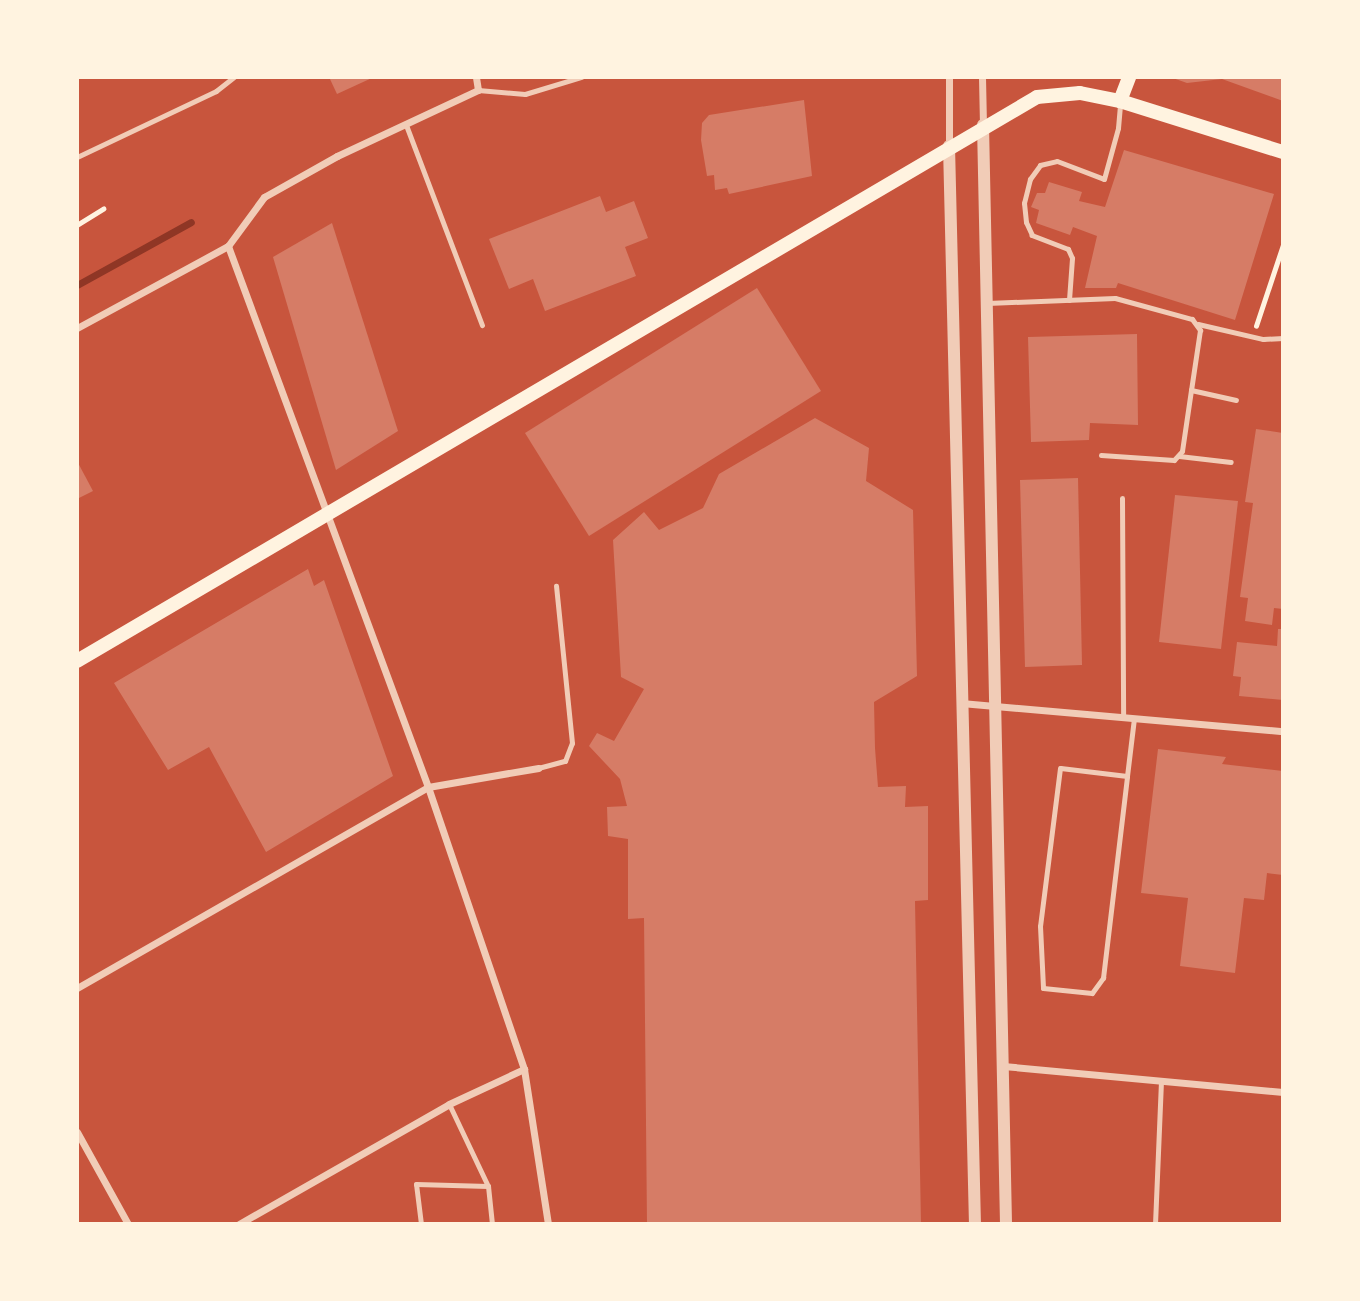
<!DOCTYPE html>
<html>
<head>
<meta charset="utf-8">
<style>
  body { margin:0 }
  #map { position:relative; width:1360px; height:1301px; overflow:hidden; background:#c8553d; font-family:Figtree,sans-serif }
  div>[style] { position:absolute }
  .stream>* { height:7px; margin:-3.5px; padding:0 3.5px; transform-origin:3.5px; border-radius:3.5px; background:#8f3625 }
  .building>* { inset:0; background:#d67c66 }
  .path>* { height:4.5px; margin:-2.25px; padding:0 2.25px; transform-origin:2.25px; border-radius:2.25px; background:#fff3e0 }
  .service>* { height:5px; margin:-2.5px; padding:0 2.5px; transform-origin:2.5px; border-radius:2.5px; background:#f1ccb7 }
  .minor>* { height:7px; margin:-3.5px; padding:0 3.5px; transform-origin:3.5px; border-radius:3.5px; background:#f1ccb7 }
  .tertiary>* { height:12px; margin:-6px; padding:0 6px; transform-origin:6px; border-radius:6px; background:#f1ccb7 }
  .secondary>* { height:14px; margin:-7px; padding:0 7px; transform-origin:7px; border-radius:7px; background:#fff3e0 }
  span { translate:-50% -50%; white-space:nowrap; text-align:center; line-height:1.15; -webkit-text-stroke:7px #fff3e0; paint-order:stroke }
  .frame { position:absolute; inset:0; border:79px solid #fff3e0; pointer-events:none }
</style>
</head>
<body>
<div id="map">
  <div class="stream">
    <i style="left:77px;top:285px;width:130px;rotate:-28.9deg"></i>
  </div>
  <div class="building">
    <i style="clip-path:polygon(329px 77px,374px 77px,337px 94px)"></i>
    <i style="clip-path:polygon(1170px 77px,1283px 77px,1283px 101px,1222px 79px,1187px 83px)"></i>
    <i style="clip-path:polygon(804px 100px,812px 176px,729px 194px,727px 188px,715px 190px,714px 175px,707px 176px,701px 140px,702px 123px,709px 115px)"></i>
    <i style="clip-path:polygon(1124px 150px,1274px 194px,1235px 320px,1118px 283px,1116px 288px,1085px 288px,1097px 236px,1073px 227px,1070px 235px,1036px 223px,1039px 210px,1031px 207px,1037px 193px,1045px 193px,1049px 182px,1082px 192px,1079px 201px,1105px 207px)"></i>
    <i style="clip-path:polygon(600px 196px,606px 212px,634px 201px,648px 238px,625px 247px,636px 276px,545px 311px,533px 279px,509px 289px,489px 239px)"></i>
    <i style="clip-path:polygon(332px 223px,398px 431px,336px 470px,273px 257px)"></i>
    <i style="clip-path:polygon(757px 288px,821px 391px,589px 536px,525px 433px)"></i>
    <i style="clip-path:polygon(1137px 334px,1138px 425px,1090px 423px,1089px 440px,1031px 442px,1028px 337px)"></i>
    <i style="clip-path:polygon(815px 418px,869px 448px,866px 481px,913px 510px,917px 676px,874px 702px,875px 748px,878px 787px,906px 786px,905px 807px,928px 806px,928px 900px,915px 901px,921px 1224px,647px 1224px,644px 918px,628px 919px,628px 839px,608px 836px,607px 807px,627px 806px,620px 779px,589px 746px,597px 733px,614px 741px,644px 689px,621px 677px,613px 540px,644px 512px,659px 530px,703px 508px,719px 474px)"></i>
    <i style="clip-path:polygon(1256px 429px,1283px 433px,1283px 609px,1274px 608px,1272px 625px,1245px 621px,1248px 598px,1240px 597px,1253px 503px,1245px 502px)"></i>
    <i style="clip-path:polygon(77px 461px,93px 491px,77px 499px)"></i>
    <i style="clip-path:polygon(1078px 478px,1082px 665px,1025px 667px,1020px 480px)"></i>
    <i style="clip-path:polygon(1175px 495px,1238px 501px,1221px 649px,1159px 642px)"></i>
    <i style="clip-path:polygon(308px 569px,314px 586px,324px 580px,393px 776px,266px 852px,209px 747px,168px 770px,114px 683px)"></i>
    <i style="clip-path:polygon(1278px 629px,1283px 629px,1283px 700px,1239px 696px,1241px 677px,1233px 676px,1237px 642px,1277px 646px)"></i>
    <i style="clip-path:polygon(1158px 749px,1226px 757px,1222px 764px,1283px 771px,1283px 875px,1267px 873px,1264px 900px,1244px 898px,1235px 973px,1180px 966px,1188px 898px,1141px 893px)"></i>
  </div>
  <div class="path">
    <i style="left:77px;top:225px;width:31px;rotate:-32deg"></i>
    <i style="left:1256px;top:326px;width:85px;rotate:-71.6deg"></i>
  </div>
  <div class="service">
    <i style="left:478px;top:90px;width:47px;rotate:4.9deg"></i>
    <i style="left:525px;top:94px;width:59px;rotate:-16.9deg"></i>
    <i style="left:406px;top:125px;width:214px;rotate:69.2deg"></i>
    <i style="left:77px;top:157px;width:154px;rotate:-25.4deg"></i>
    <i style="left:216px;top:91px;width:23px;rotate:-38deg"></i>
    <i style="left:1069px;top:300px;width:42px;rotate:-85.9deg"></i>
    <i style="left:1072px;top:258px;width:10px;rotate:-114deg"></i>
    <i style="left:1068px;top:249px;width:39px;rotate:-159deg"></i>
    <i style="left:1032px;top:235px;width:14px;rotate:-115deg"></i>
    <i style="left:1026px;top:222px;width:19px;rotate:-96deg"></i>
    <i style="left:1024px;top:203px;width:25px;rotate:-76deg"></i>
    <i style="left:1030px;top:179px;width:17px;rotate:-54deg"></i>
    <i style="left:1040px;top:165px;width:17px;rotate:-13deg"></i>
    <i style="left:1057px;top:161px;width:50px;rotate:21deg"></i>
    <i style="left:1104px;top:179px;width:53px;rotate:-74.6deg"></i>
    <i style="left:1118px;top:128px;width:24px;rotate:-85deg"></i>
    <i style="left:987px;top:303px;width:128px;rotate:-2.2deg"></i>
    <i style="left:1115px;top:298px;width:80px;rotate:15.3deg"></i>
    <i style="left:1192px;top:319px;width:14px;rotate:54deg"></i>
    <i style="left:1200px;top:330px;width:61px;rotate:98.5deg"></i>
    <i style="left:1198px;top:324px;width:67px;rotate:13deg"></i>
    <i style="left:1263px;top:339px;width:20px;rotate:-3deg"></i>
    <i style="left:1101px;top:455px;width:73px;rotate:3.9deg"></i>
    <i style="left:1174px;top:460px;width:12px;rotate:-48deg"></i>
    <i style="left:1182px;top:451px;width:62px;rotate:-81.6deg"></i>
    <i style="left:1191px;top:390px;width:46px;rotate:12.5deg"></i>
    <i style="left:1179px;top:456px;width:52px;rotate:6.6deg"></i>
    <i style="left:1122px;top:498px;width:219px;rotate:89.7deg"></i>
    <i style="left:538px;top:768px;width:28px;rotate:-15deg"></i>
    <i style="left:565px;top:761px;width:19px;rotate:-69deg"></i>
    <i style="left:572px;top:743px;width:158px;rotate:-95.8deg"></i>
    <i style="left:1127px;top:776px;width:67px;rotate:-173.2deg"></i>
    <i style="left:1060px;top:768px;width:159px;rotate:97.2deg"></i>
    <i style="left:1040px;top:926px;width:62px;rotate:87.2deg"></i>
    <i style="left:1043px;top:988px;width:49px;rotate:5.8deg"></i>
    <i style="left:1092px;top:993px;width:19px;rotate:-54deg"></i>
    <i style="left:1103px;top:978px;width:203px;rotate:-83.2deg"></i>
    <i style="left:1127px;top:776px;width:58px;rotate:-83.1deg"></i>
    <i style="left:449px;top:1104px;width:91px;rotate:64.6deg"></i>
    <i style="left:488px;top:1186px;width:38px;rotate:84deg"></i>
    <i style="left:421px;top:1224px;width:40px;rotate:-97.1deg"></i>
    <i style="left:416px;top:1184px;width:72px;rotate:1.6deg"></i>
    <i style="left:1155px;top:1224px;width:144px;rotate:-87.6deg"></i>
    <i style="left:1281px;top:1224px;width:2px;rotate:-27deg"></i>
  </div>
  <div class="minor">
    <i style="left:982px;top:77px;width:48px;rotate:88.8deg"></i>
    <i style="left:949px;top:146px;width:69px;rotate:-90deg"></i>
    <i style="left:228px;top:246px;width:577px;rotate:69.71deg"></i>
    <i style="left:428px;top:787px;width:298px;rotate:71.2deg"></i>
    <i style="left:524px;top:1069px;width:157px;rotate:81.2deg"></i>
    <i style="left:77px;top:328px;width:172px;rotate:-28.5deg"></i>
    <i style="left:228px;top:246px;width:61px;rotate:-53.7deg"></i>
    <i style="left:264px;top:197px;width:84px;rotate:-29.3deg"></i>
    <i style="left:337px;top:156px;width:156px;rotate:-25.1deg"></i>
    <i style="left:478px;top:90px;width:13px;rotate:-99deg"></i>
    <i style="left:961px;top:703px;width:323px;rotate:5deg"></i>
    <i style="left:77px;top:988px;width:404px;rotate:-29.8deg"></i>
    <i style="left:428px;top:787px;width:112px;rotate:-9.8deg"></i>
    <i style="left:1003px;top:1066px;width:281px;rotate:5.3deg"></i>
    <i style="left:77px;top:1132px;width:105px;rotate:61deg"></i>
    <i style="left:239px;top:1224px;width:242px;rotate:-29.7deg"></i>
    <i style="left:449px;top:1104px;width:83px;rotate:-25deg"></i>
  </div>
  <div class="tertiary">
    <i style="left:983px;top:125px;width:1099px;rotate:88.8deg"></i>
    <i style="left:949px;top:146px;width:1078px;rotate:88.62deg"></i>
  </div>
  <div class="secondary">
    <i style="left:1120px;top:101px;width:26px;rotate:-69deg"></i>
    <i style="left:77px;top:661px;width:1113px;rotate:-30.43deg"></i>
    <i style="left:1037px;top:97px;width:43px;rotate:-5.3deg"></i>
    <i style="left:1080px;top:93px;width:41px;rotate:11.3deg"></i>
    <i style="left:1120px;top:101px;width:171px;rotate:17.4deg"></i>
  </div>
  <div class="frame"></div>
</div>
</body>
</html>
